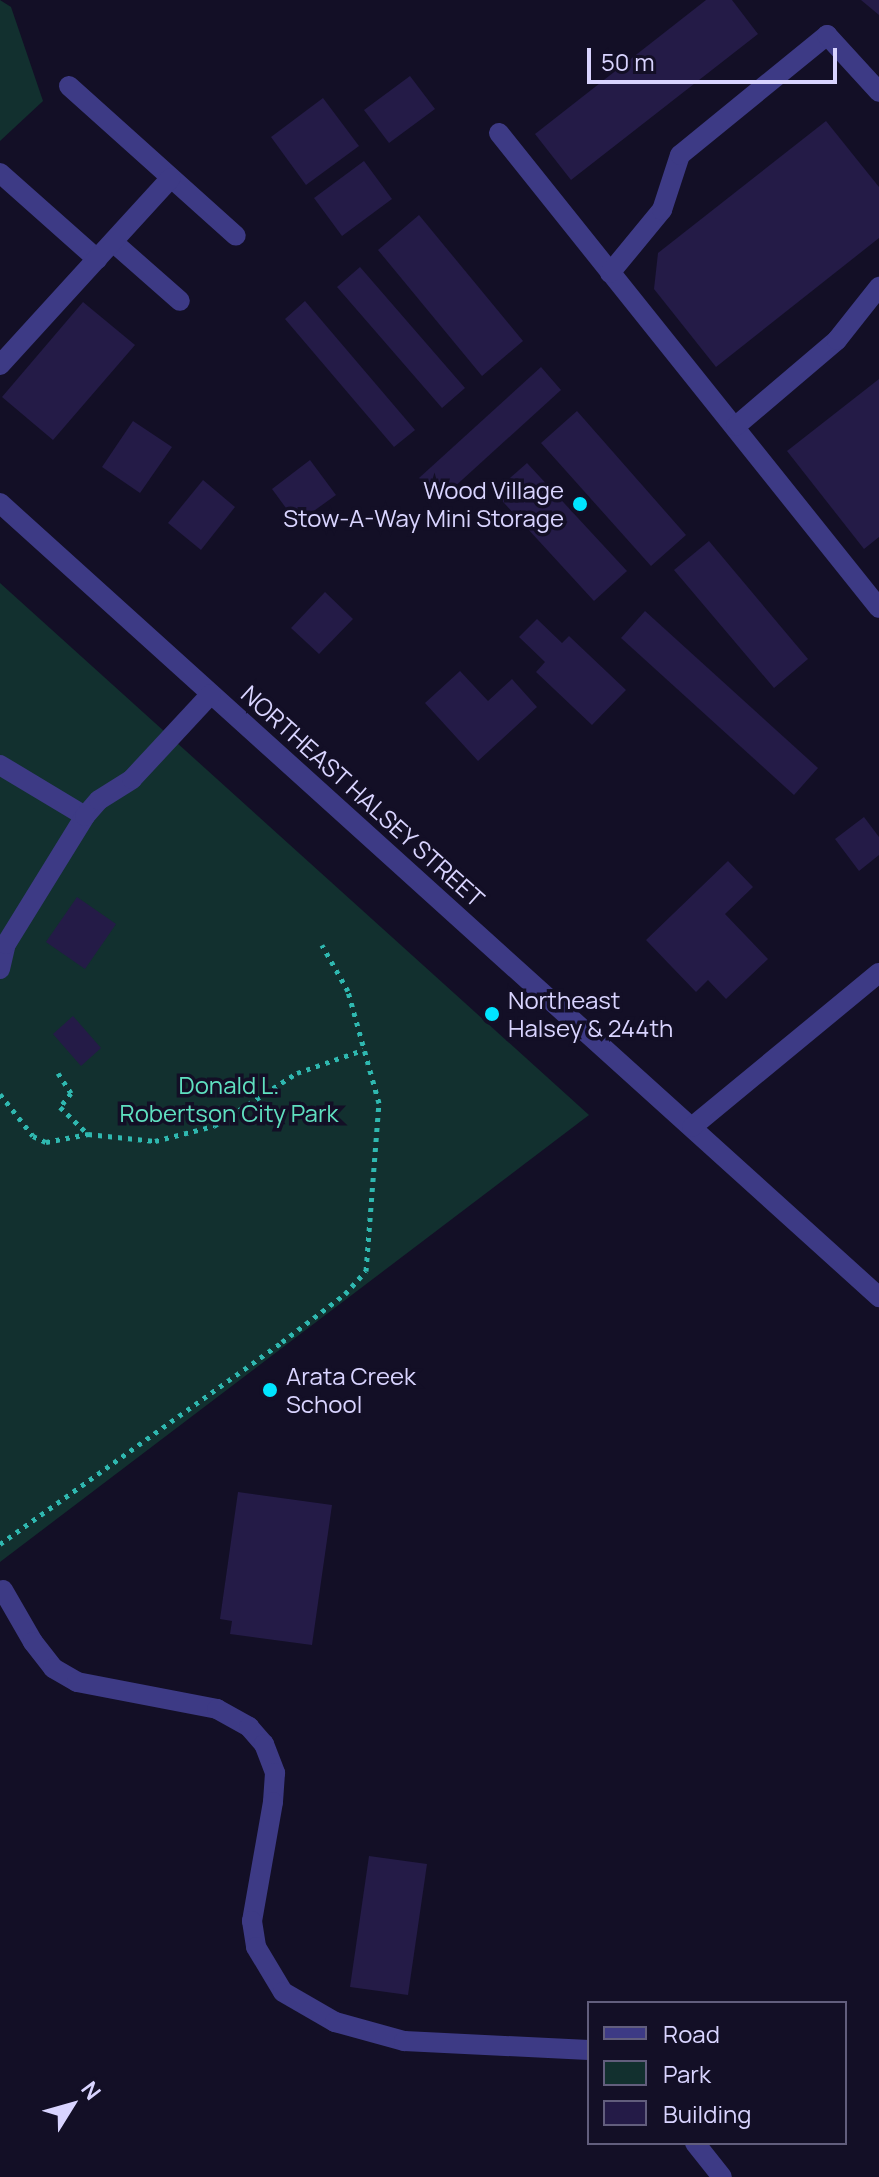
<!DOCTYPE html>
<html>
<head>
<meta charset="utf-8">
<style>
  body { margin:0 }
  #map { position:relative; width:879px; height:2177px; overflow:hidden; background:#130f26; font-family:Manrope,sans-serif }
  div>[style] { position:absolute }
  .green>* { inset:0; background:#12302f }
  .building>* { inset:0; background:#241b47 }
  .path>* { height:5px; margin-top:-2.5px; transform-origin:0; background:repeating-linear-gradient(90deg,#2fb8b0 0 4px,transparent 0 10px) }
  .minor>* { height:20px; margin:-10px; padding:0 10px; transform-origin:10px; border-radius:10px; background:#3d3a85 }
  .dots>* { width:22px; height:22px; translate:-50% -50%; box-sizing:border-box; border:4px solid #130f26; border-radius:50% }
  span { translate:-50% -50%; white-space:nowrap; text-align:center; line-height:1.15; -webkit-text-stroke:7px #130f26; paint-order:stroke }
  .poi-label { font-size:24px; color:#d9d4ff }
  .right { translate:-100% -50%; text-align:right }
  .left { translate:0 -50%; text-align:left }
  .street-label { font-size:24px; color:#d9d4ff }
  .park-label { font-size:24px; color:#5fe0c0 }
  .legend { position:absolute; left:587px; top:2001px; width:260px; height:144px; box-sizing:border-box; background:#130f26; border:2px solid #625e7d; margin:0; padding:10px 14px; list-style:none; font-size:24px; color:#d9d4ff }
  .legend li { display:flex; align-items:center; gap:16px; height:40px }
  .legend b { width:40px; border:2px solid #625e7d }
  .north { position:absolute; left:32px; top:2065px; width:80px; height:80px; -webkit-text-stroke:6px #130f26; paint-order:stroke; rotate:53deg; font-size:22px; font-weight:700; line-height:32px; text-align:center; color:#d9d4ff }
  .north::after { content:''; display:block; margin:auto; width:28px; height:36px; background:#d9d4ff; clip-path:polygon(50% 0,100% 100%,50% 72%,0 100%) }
  .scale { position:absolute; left:587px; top:48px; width:250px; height:36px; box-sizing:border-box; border:4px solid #d9d4ff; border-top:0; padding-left:10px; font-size:24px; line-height:28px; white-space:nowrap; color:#d9d4ff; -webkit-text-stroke:6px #130f26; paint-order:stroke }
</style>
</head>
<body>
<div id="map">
  <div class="green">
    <i style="clip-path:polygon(0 0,11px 7px,43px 101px,0 141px)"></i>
    <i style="clip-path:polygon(0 583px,589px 1115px,0 1562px)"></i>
  </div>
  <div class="building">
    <i style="clip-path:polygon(706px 0,732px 0,758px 34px,571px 180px,535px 134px)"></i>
    <i style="clip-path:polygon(861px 0,879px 0,879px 15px)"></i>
    <i style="clip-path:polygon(410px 76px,435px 109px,389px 143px,364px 110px)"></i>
    <i style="clip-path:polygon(323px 98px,359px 146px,306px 185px,271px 137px)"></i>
    <i style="clip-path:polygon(826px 121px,879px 187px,879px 238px,716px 367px,654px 289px,658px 253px)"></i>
    <i style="clip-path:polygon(364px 161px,392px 199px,342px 236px,314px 198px)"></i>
    <i style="clip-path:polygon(419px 215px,523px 341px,482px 376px,378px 250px)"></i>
    <i style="clip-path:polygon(360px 267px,465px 388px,442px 408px,337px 287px)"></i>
    <i style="clip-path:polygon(305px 301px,415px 430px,394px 447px,285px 319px)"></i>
    <i style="clip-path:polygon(83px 302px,135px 345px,53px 440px,2px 397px)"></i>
    <i style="clip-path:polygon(541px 367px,561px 390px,440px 500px,419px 478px)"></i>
    <i style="clip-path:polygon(879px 379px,879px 537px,864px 549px,787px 451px)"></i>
    <i style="clip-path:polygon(577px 411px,686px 535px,651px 566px,541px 443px)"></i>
    <i style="clip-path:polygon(133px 421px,172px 447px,140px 493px,102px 467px)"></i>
    <i style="clip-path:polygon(310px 460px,336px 495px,297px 523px,272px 489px)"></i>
    <i style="clip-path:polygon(527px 463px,627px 571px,594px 601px,494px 492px)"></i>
    <i style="clip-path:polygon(203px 480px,235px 507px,201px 550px,168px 523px)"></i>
    <i style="clip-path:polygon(709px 541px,808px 659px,774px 688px,674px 570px)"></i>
    <i style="clip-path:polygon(325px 592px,353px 619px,319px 654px,291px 628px)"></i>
    <i style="clip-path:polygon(645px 611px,818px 768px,794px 795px,621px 638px)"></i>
    <i style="clip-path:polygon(537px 619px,562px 643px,569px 636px,626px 690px,592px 725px,536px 672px,545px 662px,519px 637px)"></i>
    <i style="clip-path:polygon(460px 671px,488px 701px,512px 679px,537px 707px,478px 761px,425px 703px)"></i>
    <i style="clip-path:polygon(864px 817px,879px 837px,879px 855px,859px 871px,835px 839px)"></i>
    <i style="clip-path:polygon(728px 861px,753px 887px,725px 914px,768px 959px,726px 999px,708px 980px,696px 992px,646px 940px)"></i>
    <i style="clip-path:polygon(77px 897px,116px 924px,85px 969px,46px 942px)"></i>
    <i style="clip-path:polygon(73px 1016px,101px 1048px,81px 1066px,53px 1034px)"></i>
    <i style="clip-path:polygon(238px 1492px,332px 1505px,312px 1645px,230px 1634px,232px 1621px,220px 1619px)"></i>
    <i style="clip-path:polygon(369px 1856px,427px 1864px,408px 1995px,350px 1987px)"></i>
  </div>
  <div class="path">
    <i style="left:58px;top:1073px;width:24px;rotate:57deg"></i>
    <i style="left:71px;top:1093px;width:18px;rotate:128deg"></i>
    <i style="left:60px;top:1107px;width:37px;rotate:44deg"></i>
    <i style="left:0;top:1094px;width:53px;rotate:51.8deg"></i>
    <i style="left:33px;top:1136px;width:14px;rotate:25deg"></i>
    <i style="left:46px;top:1142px;width:43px;rotate:-10.8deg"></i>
    <i style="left:88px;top:1134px;width:67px;rotate:6deg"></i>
    <i style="left:155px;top:1141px;width:61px;rotate:-14.3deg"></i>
    <i style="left:214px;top:1126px;width:98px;rotate:-32.6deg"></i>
    <i style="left:297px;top:1073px;width:70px;rotate:-19.2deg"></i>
    <i style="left:0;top:1544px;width:347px;rotate:-35.6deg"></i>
    <i style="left:282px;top:1342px;width:79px;rotate:-37.3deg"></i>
    <i style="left:345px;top:1294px;width:31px;rotate:-48deg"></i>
    <i style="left:366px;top:1271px;width:169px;rotate:-85.6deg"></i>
    <i style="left:379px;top:1103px;width:116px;rotate:-105.5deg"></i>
    <i style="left:348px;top:991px;width:53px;rotate:-119.5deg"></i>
  </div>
  <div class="minor">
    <i style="left:69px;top:86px;width:224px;rotate:41.9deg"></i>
    <i style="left:499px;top:133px;width:608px;rotate:51.34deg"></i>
    <i style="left:0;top:173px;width:130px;rotate:41.6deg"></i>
    <i style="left:113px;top:242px;width:89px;rotate:41.4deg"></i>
    <i style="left:610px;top:273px;width:82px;rotate:-50.5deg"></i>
    <i style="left:662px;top:210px;width:58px;rotate:-71.9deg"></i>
    <i style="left:680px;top:155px;width:190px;rotate:-39.2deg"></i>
    <i style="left:827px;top:35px;width:77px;rotate:47.6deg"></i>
    <i style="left:0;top:365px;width:253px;rotate:-47.6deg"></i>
    <i style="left:736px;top:426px;width:133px;rotate:-40.4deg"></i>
    <i style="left:837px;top:340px;width:68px;rotate:-51.6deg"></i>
    <i style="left:0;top:503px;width:1185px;rotate:42.09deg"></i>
    <i style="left:0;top:765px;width:99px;rotate:31deg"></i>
    <i style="left:0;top:969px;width:26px;rotate:-77deg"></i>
    <i style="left:6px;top:944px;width:150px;rotate:-58.3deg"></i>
    <i style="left:85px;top:816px;width:21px;rotate:-49deg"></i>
    <i style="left:99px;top:800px;width:39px;rotate:-32deg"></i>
    <i style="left:132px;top:779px;width:116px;rotate:-47.1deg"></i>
    <i style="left:692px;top:1127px;width:242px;rotate:-39.5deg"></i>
    <i style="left:3px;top:1590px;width:60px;rotate:60deg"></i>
    <i style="left:33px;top:1642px;width:33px;rotate:52deg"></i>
    <i style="left:53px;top:1668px;width:28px;rotate:30deg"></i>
    <i style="left:77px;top:1682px;width:143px;rotate:10.9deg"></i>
    <i style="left:217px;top:1709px;width:37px;rotate:29deg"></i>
    <i style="left:249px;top:1727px;width:23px;rotate:49deg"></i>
    <i style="left:264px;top:1744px;width:31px;rotate:69deg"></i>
    <i style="left:275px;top:1773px;width:29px;rotate:94deg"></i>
    <i style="left:273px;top:1802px;width:121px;rotate:100deg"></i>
    <i style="left:252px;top:1921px;width:26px;rotate:81deg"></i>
    <i style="left:256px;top:1947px;width:52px;rotate:59deg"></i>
    <i style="left:283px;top:1992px;width:60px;rotate:30deg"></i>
    <i style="left:335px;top:2022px;width:72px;rotate:15.4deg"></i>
    <i style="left:404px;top:2041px;width:185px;rotate:2.8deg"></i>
    <i style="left:695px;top:2143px;width:43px;rotate:51.5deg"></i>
  </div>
  <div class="dots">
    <i style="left:580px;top:504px;background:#00e5ff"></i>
    <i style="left:492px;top:1014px;background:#00e5ff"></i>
    <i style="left:270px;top:1390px;background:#00e5ff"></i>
  </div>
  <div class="poi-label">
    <span class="right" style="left:564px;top:504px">Wood Village<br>Stow-A-Way Mini Storage</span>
    <span class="left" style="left:508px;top:1014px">Northeast<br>Halsey &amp; 244th</span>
    <span class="left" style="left:286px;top:1390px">Arata Creek<br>School</span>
  </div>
  <div class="street-label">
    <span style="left:363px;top:796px;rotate:42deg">NORTHEAST HALSEY STREET</span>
  </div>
  <div class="park-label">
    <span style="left:229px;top:1099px">Donald L.<br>Robertson City Park</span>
  </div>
  <ul class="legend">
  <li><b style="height:10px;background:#3d3a85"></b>Road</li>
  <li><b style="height:22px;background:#12302f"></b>Park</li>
  <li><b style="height:22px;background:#241b47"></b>Building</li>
  </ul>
  <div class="north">N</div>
  <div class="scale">50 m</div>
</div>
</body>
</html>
